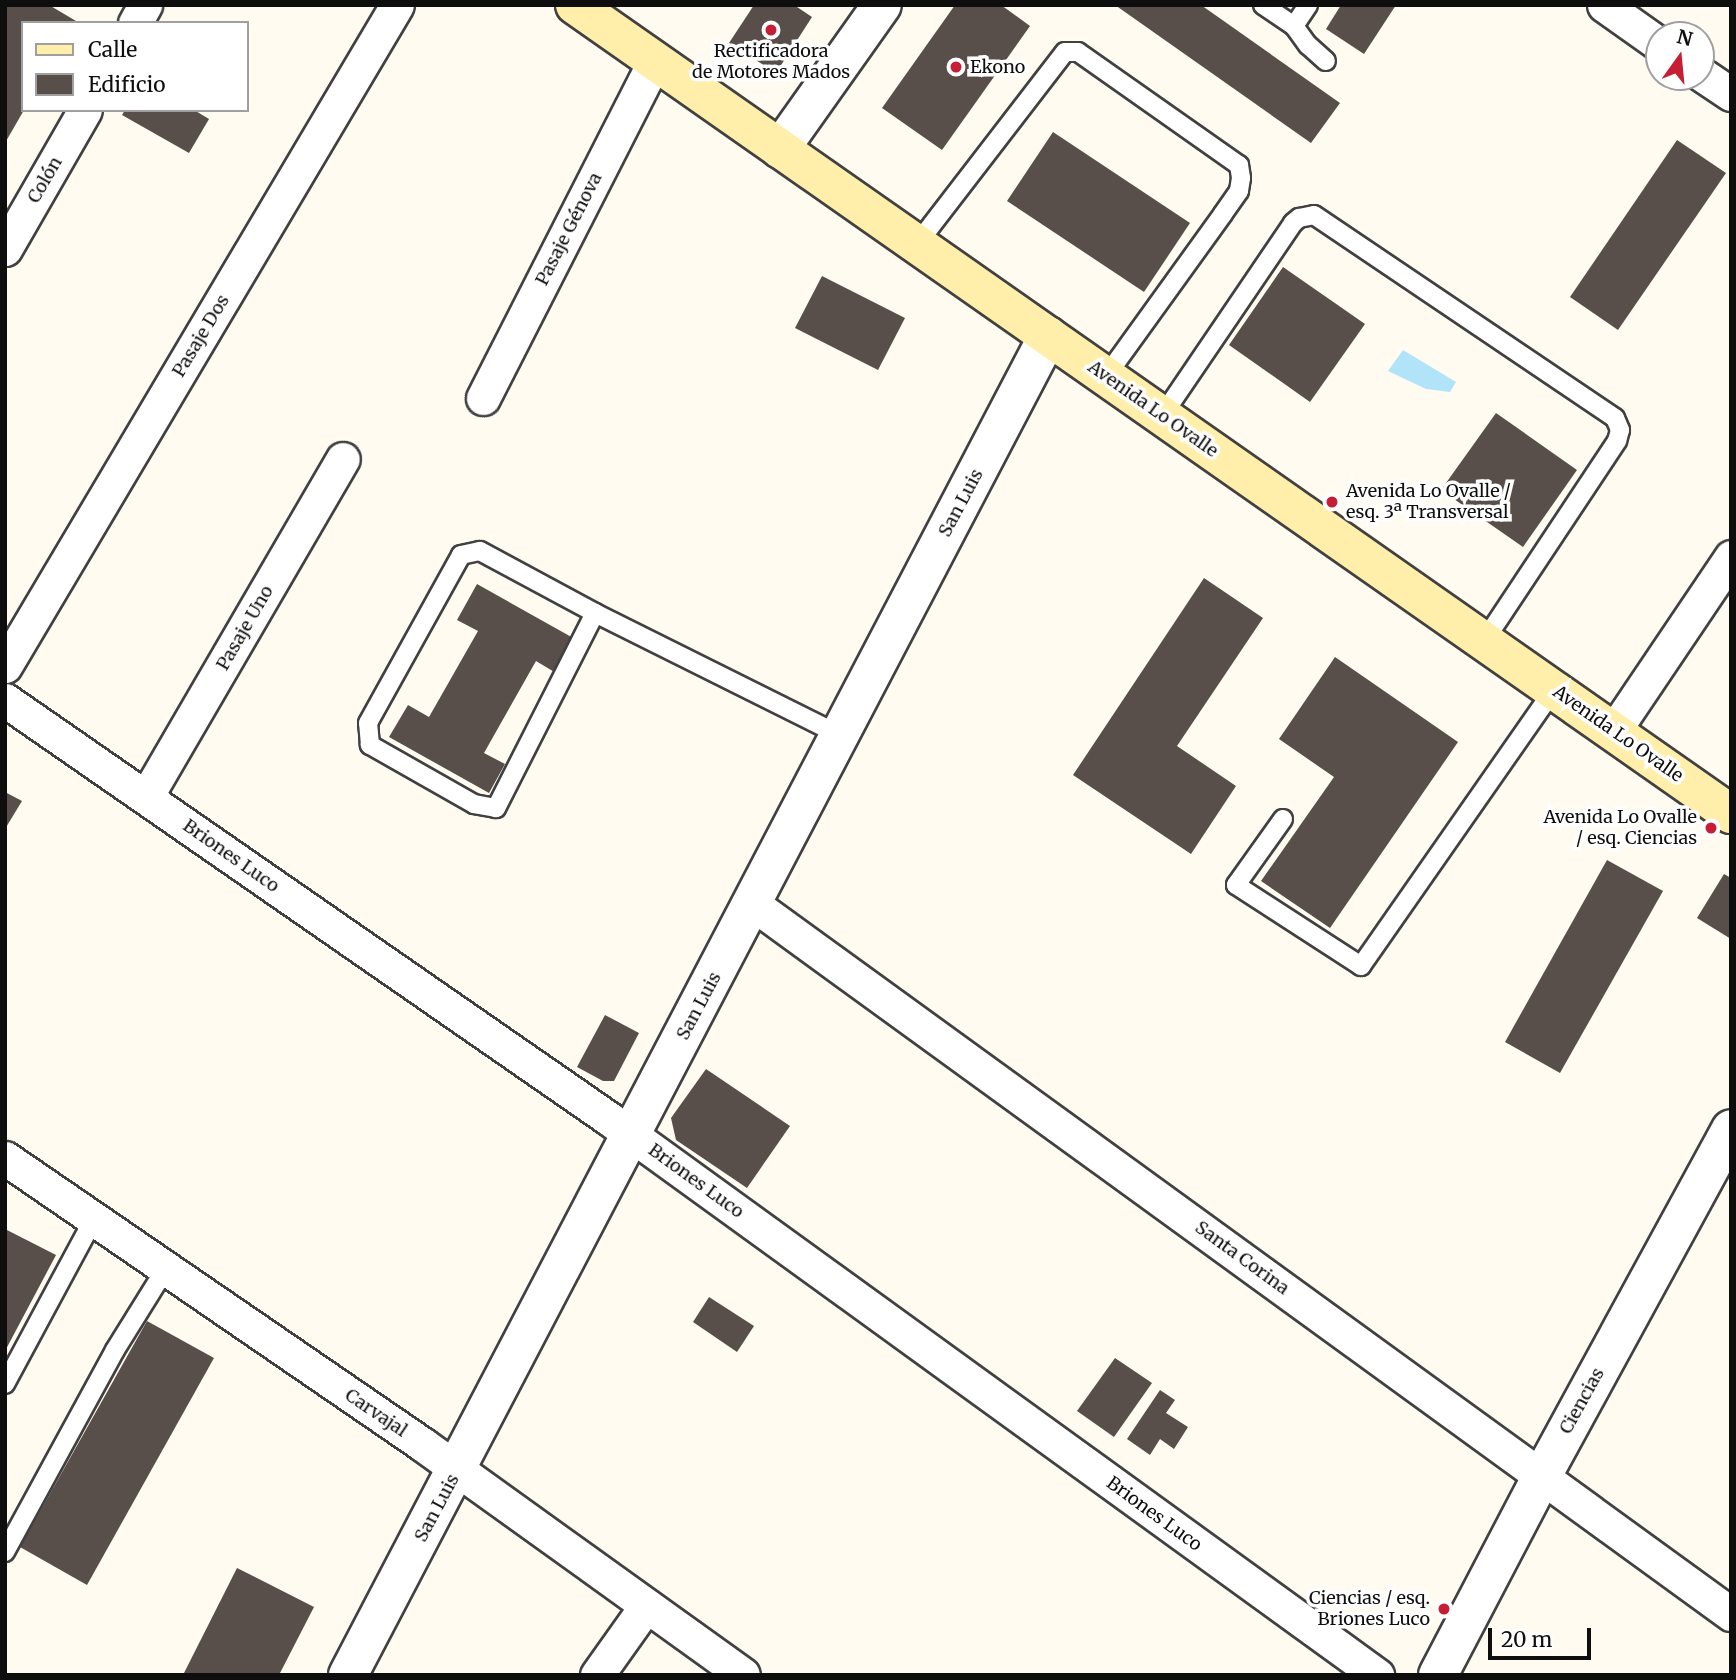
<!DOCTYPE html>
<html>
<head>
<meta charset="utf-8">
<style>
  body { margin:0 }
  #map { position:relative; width:1736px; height:1680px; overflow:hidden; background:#fffbf0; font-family:Merriweather,serif }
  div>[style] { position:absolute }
  .water>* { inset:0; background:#b1e4f9 }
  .building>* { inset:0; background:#584e4a }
  .roads { filter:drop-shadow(2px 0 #414141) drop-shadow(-2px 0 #414141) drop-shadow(0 2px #414141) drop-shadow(0 -2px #414141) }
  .service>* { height:18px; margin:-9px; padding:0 9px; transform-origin:9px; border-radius:9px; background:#fff }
  .minor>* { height:33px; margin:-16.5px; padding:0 16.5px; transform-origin:16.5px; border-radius:16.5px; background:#fff }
  .tertiary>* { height:38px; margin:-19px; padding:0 19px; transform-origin:19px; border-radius:19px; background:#fff }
  .secondary>* { height:38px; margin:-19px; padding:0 19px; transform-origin:19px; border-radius:19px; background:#ffefab }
  .dots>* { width:19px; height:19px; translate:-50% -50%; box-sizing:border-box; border:4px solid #fff; border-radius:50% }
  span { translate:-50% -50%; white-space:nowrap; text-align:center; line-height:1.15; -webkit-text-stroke:7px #fff; paint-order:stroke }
  .poi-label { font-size:18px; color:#0e0e0e }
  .left { translate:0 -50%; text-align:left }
  .right { translate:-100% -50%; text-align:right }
  .street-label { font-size:18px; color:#0e0e0e }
  .frame { position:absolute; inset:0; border:7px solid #0e0e0e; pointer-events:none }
  .legend { position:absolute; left:21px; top:21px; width:228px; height:91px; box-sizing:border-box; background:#fff; border:2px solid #9f9f9f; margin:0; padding:9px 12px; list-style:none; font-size:21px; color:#0e0e0e }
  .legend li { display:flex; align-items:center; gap:14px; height:35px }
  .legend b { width:35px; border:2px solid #9f9f9f }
  .north { position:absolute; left:1645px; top:21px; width:70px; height:70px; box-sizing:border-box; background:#fff; border:2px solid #9f9f9f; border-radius:50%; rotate:15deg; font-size:19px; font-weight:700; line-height:28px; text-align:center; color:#0e0e0e }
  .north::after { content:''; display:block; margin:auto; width:24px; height:32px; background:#c61e34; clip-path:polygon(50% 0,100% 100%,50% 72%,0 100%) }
  .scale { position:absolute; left:1488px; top:1628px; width:103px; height:32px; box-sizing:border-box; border:4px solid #0e0e0e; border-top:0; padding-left:9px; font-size:21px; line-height:24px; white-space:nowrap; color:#0e0e0e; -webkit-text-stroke:5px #fff; paint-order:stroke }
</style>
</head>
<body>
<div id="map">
  <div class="water">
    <i style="clip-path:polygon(1403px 350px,1456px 382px,1450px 392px,1426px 389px,1388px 371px)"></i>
  </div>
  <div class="building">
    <i style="clip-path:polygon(5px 5px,49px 5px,76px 21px,23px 23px,24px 110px,5px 143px)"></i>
    <i style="clip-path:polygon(754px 5px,794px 5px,812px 17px,776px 73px,729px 43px)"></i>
    <i style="clip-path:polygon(955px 5px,1001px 5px,1030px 26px,942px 150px,882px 108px)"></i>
    <i style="clip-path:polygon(1115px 5px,1201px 5px,1340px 103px,1311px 143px)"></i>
    <i style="clip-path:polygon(1341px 5px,1396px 5px,1364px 54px,1326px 29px)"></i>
    <i style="clip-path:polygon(125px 110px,194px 110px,209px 119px,189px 153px,122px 115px)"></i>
    <i style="clip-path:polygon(1053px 132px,1190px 223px,1144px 292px,1007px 201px)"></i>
    <i style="clip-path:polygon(1677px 140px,1726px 173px,1618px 330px,1570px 297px)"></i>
    <i style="clip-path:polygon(1283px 267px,1365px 324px,1310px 402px,1229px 345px)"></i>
    <i style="clip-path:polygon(822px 276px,905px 318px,878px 370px,795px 328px)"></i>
    <i style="clip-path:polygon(1496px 413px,1577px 470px,1523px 547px,1441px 490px)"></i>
    <i style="clip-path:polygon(1204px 578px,1263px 618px,1177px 746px,1236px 786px,1191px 854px,1073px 775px)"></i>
    <i style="clip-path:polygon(477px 584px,575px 639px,556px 673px,536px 661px,484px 753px,505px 764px,489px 793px,389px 737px,408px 705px,429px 717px,478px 631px,457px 620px)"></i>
    <i style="clip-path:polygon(1335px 657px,1458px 742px,1330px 928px,1261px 881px,1334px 777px,1279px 739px)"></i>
    <i style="clip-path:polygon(5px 792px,22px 801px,5px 829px)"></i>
    <i style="clip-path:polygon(1607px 860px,1663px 891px,1560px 1073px,1505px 1042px)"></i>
    <i style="clip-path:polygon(1724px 874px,1731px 878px,1731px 939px,1697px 918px)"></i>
    <i style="clip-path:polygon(605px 1015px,639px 1033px,614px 1081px,603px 1081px,577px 1067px)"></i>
    <i style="clip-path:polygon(706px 1069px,790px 1126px,747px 1188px,676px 1140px,671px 1118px)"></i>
    <i style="clip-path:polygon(5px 1229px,56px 1255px,5px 1351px)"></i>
    <i style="clip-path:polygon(709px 1297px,754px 1326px,737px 1352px,693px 1322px)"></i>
    <i style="clip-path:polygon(147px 1321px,214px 1358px,87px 1585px,20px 1547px)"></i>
    <i style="clip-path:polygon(1115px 1358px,1152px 1383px,1114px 1437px,1077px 1411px)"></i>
    <i style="clip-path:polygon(1160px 1390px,1175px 1400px,1166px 1413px,1188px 1427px,1174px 1449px,1160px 1439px,1150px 1455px,1127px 1439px)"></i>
    <i style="clip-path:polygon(237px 1568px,314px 1607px,279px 1675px,183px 1675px)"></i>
  </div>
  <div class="roads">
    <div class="service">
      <i style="left:1263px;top:5px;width:37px;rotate:34deg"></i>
      <i style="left:1294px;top:26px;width:24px;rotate:54deg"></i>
      <i style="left:1308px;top:45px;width:24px;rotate:42deg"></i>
      <i style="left:1294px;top:26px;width:25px;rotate:-56deg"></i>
      <i style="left:917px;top:244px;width:242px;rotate:-52.4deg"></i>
      <i style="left:1065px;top:52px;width:13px"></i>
      <i style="left:1078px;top:52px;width:197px;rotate:35.1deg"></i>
      <i style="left:1239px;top:165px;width:13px;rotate:81deg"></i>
      <i style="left:1241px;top:178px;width:13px;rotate:99deg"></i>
      <i style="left:1239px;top:191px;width:28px;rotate:125deg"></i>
      <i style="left:1223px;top:214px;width:200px;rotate:125.8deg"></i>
      <i style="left:1162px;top:416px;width:233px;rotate:-55.8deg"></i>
      <i style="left:1293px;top:223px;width:8px;rotate:-40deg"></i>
      <i style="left:1299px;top:218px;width:15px;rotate:-11deg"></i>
      <i style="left:1314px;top:215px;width:363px;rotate:34deg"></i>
      <i style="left:1615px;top:418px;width:13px;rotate:67deg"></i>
      <i style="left:1620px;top:430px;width:11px;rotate:105deg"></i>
      <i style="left:1617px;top:441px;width:240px;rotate:123.6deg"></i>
      <i style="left:595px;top:613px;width:219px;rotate:116.9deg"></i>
      <i style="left:496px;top:808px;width:22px;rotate:-170deg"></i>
      <i style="left:474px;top:804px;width:120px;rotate:-150.4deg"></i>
      <i style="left:370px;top:745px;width:22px;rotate:-95deg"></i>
      <i style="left:368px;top:723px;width:192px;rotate:-61deg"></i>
      <i style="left:461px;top:555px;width:19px;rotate:-12deg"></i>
      <i style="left:480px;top:551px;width:131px;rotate:28.3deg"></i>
      <i style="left:595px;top:613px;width:274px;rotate:26.5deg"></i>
      <i style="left:1283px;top:819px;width:81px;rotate:125.5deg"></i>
      <i style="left:1236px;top:885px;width:149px;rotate:32.9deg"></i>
      <i style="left:1361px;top:966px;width:338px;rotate:-55.1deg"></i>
      <i style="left:5px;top:1384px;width:187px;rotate:-61.7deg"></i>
      <i style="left:5px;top:1552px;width:230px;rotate:-61.4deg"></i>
      <i style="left:115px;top:1350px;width:97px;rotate:-58.1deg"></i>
    </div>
    <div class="minor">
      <i style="left:1604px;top:5px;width:67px;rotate:35.3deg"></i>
      <i style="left:135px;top:23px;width:21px;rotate:-61deg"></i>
      <i style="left:1701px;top:74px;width:36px;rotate:34deg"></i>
      <i style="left:5px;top:249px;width:160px;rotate:-60.1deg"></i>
      <i style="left:483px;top:398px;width:379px;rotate:-63deg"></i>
      <i style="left:5px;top:666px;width:768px;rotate:-59.33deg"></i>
      <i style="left:5px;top:700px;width:734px;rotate:34.73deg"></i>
      <i style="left:608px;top:1118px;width:950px;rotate:35.92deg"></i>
      <i style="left:1613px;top:732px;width:211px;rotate:-56deg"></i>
      <i style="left:146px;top:797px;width:391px;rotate:-59.8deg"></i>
      <i style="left:753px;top:904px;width:1209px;rotate:35.98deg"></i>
      <i style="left:5px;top:1158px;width:506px;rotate:34.44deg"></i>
      <i style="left:422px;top:1444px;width:395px;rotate:35.7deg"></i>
      <i style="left:597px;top:1675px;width:85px;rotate:-54.6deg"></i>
    </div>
    <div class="tertiary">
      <i style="left:780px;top:149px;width:176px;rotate:-54.7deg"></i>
      <i style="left:348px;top:1675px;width:1511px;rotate:-62.4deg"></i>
      <i style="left:1438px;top:1675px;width:225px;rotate:-62.4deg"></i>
      <i style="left:1542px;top:1476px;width:395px;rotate:-61.4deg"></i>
    </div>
    <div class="secondary">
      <i style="left:575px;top:5px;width:1411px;rotate:34.99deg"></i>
    </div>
  </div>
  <div class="dots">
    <i style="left:771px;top:30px;background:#c61e34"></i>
    <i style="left:956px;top:67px;background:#c61e34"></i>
    <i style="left:1332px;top:502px;background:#c61e34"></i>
    <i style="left:1711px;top:828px;background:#c61e34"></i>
    <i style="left:1444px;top:1609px;background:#c61e34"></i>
  </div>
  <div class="poi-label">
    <span style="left:771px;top:62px">Rectificadora<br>de Motores Mados</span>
    <span class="left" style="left:970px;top:67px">Ekono</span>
    <span class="left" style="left:1346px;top:502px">Avenida Lo Ovalle /<br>esq. 3ª Transversal</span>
    <span class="right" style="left:1697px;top:828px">Avenida Lo Ovalle<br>/ esq. Ciencias</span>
    <span class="right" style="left:1430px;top:1609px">Ciencias / esq.<br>Briones Luco</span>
  </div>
  <div class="street-label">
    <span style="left:45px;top:180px;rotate:-60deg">Colón</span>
    <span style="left:569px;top:229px;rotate:-63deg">Pasaje Génova</span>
    <span style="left:201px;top:336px;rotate:-59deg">Pasaje Dos</span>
    <span style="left:1153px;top:409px;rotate:35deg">Avenida Lo Ovalle</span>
    <span style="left:961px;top:503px;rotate:-62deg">San Luis</span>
    <span style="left:245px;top:628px;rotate:-60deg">Pasaje Uno</span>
    <span style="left:1618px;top:734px;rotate:35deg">Avenida Lo Ovalle</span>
    <span style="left:231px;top:856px;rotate:35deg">Briones Luco</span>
    <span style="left:699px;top:1006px;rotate:-62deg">San Luis</span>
    <span style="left:696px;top:1181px;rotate:36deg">Briones Luco</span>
    <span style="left:1242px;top:1258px;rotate:36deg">Santa Corina</span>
    <span style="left:1582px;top:1401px;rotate:-61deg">Ciencias</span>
    <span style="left:376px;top:1413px;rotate:34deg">Carvajal</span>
    <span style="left:437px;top:1508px;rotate:-62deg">San Luis</span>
    <span style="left:1154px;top:1514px;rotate:36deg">Briones Luco</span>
  </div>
  <div class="frame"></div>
  <ul class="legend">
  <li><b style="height:9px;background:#ffefab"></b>Calle</li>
  <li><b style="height:19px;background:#584e4a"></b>Edificio</li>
  </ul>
  <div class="north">N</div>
  <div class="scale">20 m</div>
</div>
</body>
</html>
